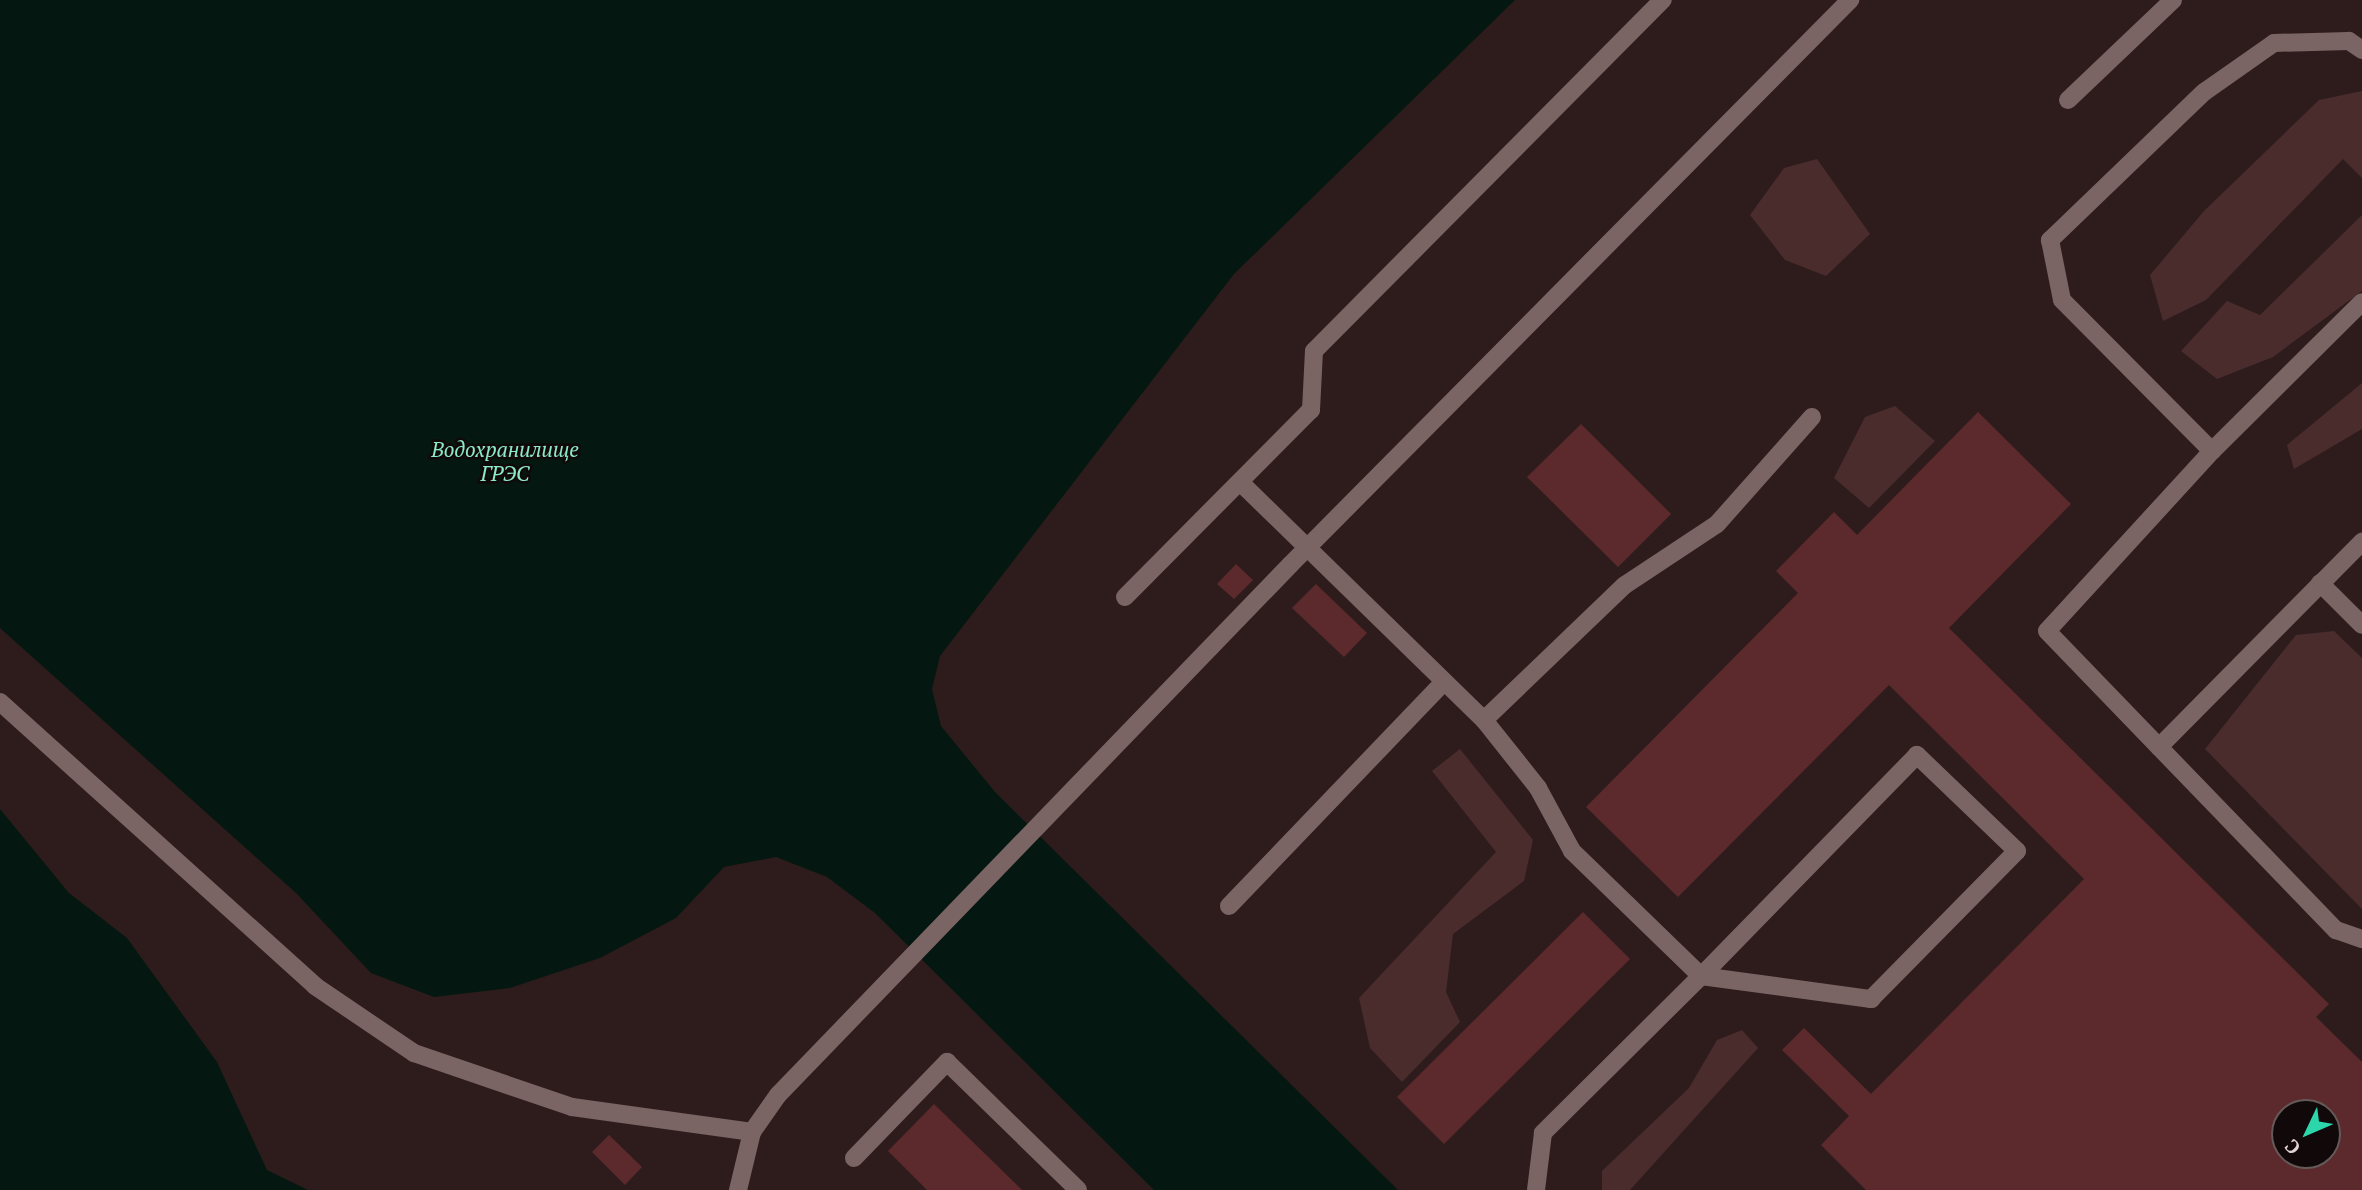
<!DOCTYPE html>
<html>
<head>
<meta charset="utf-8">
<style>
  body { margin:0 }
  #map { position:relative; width:2362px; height:1190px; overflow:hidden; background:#2e1c1c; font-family:"PT Serif",serif }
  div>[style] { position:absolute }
  .green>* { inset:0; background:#4a2c2c }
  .water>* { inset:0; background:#041711 }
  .building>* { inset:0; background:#5c2a2c }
  .minor>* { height:18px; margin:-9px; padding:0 9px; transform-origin:9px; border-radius:9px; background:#7b6464 }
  span { translate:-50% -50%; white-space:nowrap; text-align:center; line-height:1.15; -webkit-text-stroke:5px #110909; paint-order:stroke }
  .water-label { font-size:21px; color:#8aeacb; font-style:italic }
  .north { position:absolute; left:2271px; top:1099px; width:70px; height:70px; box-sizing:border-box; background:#110909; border:2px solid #655a5a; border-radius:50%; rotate:226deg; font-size:19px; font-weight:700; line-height:28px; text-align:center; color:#e2d4d4 }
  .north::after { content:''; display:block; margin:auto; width:24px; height:32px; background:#2dd5ab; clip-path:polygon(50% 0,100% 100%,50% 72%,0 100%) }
</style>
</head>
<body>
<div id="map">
  <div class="green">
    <i style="clip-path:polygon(2362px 91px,2362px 178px,2343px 159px,2206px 300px,2163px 321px,2150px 275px,2204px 211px,2319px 100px)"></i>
    <i style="clip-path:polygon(1817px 159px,1870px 234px,1826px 276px,1785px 260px,1750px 215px,1784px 168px)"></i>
    <i style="clip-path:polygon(2362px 215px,2362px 291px,2273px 357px,2217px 379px,2181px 351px,2227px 301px,2260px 315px)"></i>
    <i style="clip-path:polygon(2362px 383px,2362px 429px,2294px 469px,2287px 445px)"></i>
    <i style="clip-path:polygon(1895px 406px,1935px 441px,1869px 508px,1834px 478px,1865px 417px)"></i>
    <i style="clip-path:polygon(2334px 631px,2362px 658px,2362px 909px,2205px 749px,2296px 635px)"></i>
    <i style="clip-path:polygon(1460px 749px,1533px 840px,1524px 881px,1453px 934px,1446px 992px,1460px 1022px,1402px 1082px,1370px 1048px,1359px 998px,1496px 852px,1432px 771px)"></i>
    <i style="clip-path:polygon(1742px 1030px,1758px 1048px,1630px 1190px,1602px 1190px,1602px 1171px,1689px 1088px,1717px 1040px)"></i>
  </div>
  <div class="water">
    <i style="clip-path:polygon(0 0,1515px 0,1234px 274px,940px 656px,932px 689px,941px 726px,995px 792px,1398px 1190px,1154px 1190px,875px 913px,827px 877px,776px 857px,724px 867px,676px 918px,600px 958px,510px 988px,434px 997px,371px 973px,296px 893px,0 628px)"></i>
    <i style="clip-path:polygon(0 809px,69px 893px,127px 938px,217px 1062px,267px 1170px,308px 1190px,0 1190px)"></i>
  </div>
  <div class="building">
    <i style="clip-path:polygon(evenodd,1978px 412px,2071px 504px,1949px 628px,2329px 1004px,2316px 1017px,2362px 1062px,2362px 1190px,1866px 1190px,1821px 1145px,1849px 1116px,1782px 1050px,1804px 1028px,1871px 1094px,2084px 879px,1889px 685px,1678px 897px,1586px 807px,1798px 593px,1776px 571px,1834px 512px,1857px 535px,1978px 412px,2285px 1113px,2327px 1113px,2327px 1155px,2285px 1155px,2285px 1113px)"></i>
    <i style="clip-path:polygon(1581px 424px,1671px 514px,1618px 567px,1527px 477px)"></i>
    <i style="clip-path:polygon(1236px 564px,1253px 580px,1234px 599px,1217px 584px)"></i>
    <i style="clip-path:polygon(1316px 584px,1367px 633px,1344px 657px,1292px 608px)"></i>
    <i style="clip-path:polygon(1583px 912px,1630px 959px,1444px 1144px,1397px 1097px)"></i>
    <i style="clip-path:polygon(934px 1104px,1022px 1190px,927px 1190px,888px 1151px)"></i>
    <i style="clip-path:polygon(609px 1135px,642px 1167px,625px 1185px,592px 1152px)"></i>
  </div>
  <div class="minor">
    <i style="left:2362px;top:50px;width:16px;rotate:-145deg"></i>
    <i style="left:2349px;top:41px;width:75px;rotate:178.5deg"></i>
    <i style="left:2274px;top:43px;width:85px;rotate:145deg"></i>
    <i style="left:2204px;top:92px;width:214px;rotate:136.1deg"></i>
    <i style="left:2050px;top:240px;width:61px;rotate:78.7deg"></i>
    <i style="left:2062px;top:300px;width:213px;rotate:45.2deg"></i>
    <i style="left:2212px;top:451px;width:211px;rotate:-44.8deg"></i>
    <i style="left:2068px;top:100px;width:145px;rotate:-43.6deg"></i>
    <i style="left:2212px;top:451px;width:244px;rotate:132.5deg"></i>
    <i style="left:2047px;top:631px;width:416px;rotate:46deg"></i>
    <i style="left:2336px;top:930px;width:28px;rotate:19deg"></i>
    <i style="left:1240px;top:482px;width:341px;rotate:44.3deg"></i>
    <i style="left:1484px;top:720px;width:87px;rotate:51.5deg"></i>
    <i style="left:1538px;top:788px;width:72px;rotate:61.6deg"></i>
    <i style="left:1572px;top:851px;width:180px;rotate:44.1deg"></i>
    <i style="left:1701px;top:976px;width:172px;rotate:7.7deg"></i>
    <i style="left:1871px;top:999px;width:208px;rotate:-45.4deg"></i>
    <i style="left:2017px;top:851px;width:139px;rotate:-136.2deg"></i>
    <i style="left:1917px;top:755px;width:309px;rotate:134.3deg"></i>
    <i style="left:1701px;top:976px;width:223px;rotate:135.2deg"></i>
    <i style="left:1543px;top:1133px;width:57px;rotate:97deg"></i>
    <i style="left:2320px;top:583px;width:59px;rotate:45deg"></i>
    <i style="left:1125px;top:597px;width:264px;rotate:-45.2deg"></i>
    <i style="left:1311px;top:410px;width:59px;rotate:-87.1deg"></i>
    <i style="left:1314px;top:351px;width:495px;rotate:-45.2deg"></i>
    <i style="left:0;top:702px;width:424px;rotate:42deg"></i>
    <i style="left:315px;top:986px;width:120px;rotate:34.1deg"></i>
    <i style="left:414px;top:1053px;width:167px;rotate:18.9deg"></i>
    <i style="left:572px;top:1107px;width:182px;rotate:7.9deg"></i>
    <i style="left:1484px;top:720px;width:195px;rotate:-43.8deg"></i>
    <i style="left:1625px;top:585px;width:110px;rotate:-33.5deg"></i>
    <i style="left:1717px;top:524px;width:143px;rotate:-48.4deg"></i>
    <i style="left:2159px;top:747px;width:289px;rotate:-45.3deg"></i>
    <i style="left:1229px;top:906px;width:310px;rotate:-46.2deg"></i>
    <i style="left:854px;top:1158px;width:134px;rotate:-45.9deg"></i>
    <i style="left:947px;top:1062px;width:183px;rotate:44.3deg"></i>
    <i style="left:738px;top:1190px;width:60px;rotate:-76.4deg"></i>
    <i style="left:752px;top:1132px;width:45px;rotate:-54.9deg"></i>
    <i style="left:778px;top:1095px;width:737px;rotate:-45.99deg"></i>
    <i style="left:1290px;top:565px;width:796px;rotate:-45.25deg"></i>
  </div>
  <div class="water-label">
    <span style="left:505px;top:461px">Водохранилище<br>ГРЭС</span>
  </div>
  <div class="north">С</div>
</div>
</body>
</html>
